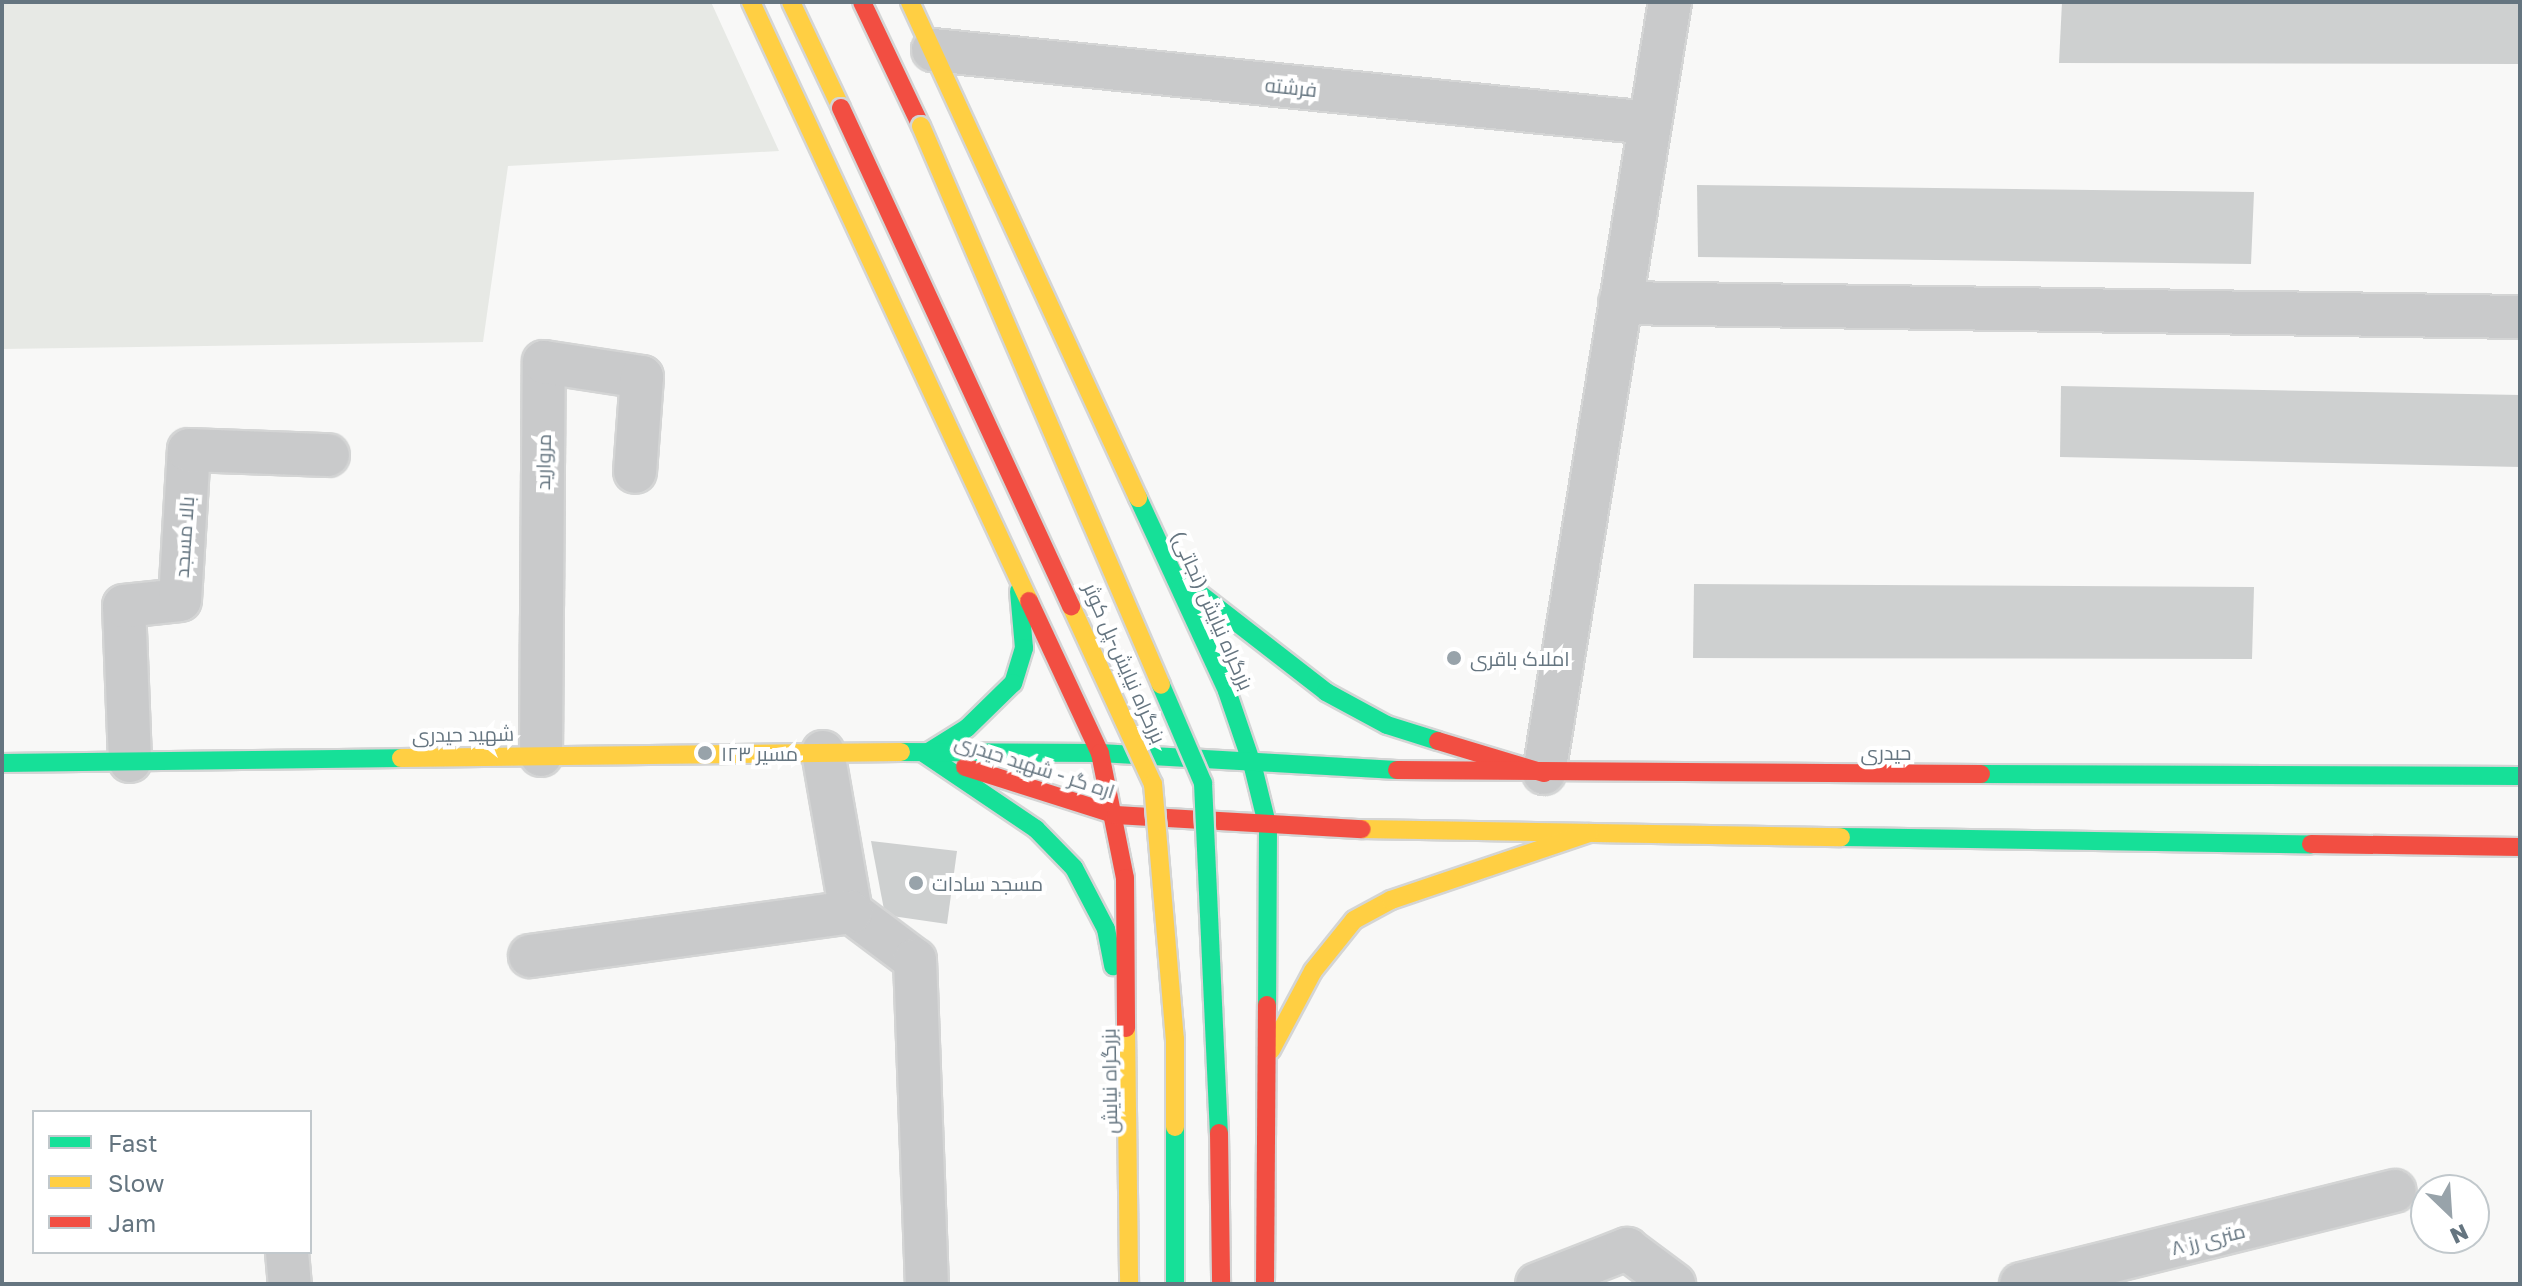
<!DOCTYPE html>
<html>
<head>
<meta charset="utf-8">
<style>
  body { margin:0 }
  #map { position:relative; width:2522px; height:1286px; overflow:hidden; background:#f8f8f7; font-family:"Golos Text",Cairo,sans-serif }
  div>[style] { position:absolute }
  .green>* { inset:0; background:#e7e9e5 }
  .building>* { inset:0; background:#ced0d0 }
  .roads { filter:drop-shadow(2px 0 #d4d5d5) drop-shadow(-2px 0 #d4d5d5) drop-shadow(0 2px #d4d5d5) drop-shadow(0 -2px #d4d5d5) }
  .street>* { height:42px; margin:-21px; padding:0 21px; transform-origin:21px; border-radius:21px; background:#c9cacb }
  .fast>* { height:18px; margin:-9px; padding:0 9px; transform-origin:9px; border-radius:9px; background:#16e098 }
  .slow>* { height:18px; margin:-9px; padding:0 9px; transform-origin:9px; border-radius:9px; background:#ffcf43 }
  .jam>* { height:18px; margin:-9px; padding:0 9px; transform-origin:9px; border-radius:9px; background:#f24e42 }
  .bridges { filter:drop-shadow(2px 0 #d4d5d5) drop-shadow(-2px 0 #d4d5d5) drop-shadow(0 2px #d4d5d5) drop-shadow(0 -2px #d4d5d5) }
  .fast-bridge>* { height:18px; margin:-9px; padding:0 9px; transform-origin:9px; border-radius:9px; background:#16e098 }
  .slow-bridge>* { height:18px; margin:-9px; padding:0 9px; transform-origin:9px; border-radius:9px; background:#ffcf43 }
  .jam-bridge>* { height:18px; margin:-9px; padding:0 9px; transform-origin:9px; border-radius:9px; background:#f24e42 }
  .dots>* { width:22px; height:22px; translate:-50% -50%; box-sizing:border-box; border:4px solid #fff; border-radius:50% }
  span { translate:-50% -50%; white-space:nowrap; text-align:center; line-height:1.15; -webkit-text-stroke:8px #fff; paint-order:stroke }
  .street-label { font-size:20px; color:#657580 }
  .poi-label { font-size:20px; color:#657580 }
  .left { translate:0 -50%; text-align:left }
  .frame { position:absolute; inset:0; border:4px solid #657580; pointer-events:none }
  .legend { position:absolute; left:32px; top:1110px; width:280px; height:144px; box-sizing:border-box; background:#fff; border:2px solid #c1c8cc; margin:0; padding:10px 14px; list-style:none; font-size:24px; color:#657580 }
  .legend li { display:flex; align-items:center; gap:16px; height:40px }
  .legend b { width:40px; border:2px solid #c1c8cc }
  .north { position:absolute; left:2410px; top:1174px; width:80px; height:80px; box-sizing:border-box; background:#fff; border:2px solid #c1c8cc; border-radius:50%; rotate:155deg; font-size:22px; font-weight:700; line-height:32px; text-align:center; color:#657580 }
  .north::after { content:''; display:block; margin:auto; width:28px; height:36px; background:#98a3aa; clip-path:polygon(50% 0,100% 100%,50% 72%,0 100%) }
</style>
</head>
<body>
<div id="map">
  <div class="green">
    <i style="clip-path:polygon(2px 2px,711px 2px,779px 151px,508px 166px,483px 342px,2px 349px)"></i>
  </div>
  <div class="building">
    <i style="clip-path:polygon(2062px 2px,2520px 2px,2520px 64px,2059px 63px)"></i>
    <i style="clip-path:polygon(1697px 185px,2254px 192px,2251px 264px,1698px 257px)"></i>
    <i style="clip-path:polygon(2061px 386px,2520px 395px,2520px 467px,2060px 457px)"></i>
    <i style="clip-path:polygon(1694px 584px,2254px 587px,2252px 659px,1693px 658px)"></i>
    <i style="clip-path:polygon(871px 841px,957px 851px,947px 924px,885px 915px)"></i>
  </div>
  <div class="roads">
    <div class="street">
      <i style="left:933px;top:50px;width:720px;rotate:5.82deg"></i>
      <i style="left:1620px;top:303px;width:900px;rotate:0.89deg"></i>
      <i style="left:823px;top:752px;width:162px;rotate:80.1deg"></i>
      <i style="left:851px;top:912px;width:80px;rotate:36.9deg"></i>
      <i style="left:915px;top:960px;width:324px;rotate:87.9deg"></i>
      <i style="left:541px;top:755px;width:393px;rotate:-89.6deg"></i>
      <i style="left:544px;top:362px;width:99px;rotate:8.7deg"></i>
      <i style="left:642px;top:377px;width:95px;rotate:94.2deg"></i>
      <i style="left:130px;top:761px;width:155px;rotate:-92.2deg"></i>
      <i style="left:124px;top:606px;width:56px;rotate:-6.1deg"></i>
      <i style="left:180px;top:600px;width:150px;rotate:-86.6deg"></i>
      <i style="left:189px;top:450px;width:139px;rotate:2.1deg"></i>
      <i style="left:1544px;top:773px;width:781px;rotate:-80.72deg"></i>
      <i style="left:530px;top:956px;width:324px;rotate:-7.8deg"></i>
      <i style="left:287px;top:1252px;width:32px;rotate:85deg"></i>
      <i style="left:1537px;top:1284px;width:97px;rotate:-21.3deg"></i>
      <i style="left:1627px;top:1249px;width:59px;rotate:36.7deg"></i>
      <i style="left:2021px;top:1284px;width:385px;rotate:-14deg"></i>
    </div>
    <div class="fast">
      <i style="left:1138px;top:498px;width:213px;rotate:65.2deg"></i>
      <i style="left:1227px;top:691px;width:80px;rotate:71.1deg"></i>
      <i style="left:1253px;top:767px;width:63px;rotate:76.2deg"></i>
      <i style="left:1268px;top:828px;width:177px;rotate:90.3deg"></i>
      <i style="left:1178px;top:577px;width:187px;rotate:37.8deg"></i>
      <i style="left:1326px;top:692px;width:69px;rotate:28.4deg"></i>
      <i style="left:1387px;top:725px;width:53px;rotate:17.4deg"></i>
      <i style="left:1019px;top:591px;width:57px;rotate:85deg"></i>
      <i style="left:1024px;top:648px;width:37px;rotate:107deg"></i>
      <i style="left:1013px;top:683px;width:64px;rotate:135.6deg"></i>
      <i style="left:967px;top:728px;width:49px;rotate:148.2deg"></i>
      <i style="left:925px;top:754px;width:134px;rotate:34deg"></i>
      <i style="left:1036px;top:829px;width:54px;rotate:45.7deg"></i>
      <i style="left:1074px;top:868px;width:69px;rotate:62.3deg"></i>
      <i style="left:1106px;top:929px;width:38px;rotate:79deg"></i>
      <i style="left:901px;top:752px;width:199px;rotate:0.3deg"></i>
      <i style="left:1100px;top:753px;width:297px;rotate:3.3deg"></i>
      <i style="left:2px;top:763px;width:399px;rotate:-0.7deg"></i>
      <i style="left:1981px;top:774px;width:539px;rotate:0.21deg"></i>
      <i style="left:1841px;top:837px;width:470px;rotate:0.9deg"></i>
    </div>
    <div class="slow">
      <i style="left:751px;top:2px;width:660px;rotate:65.1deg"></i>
      <i style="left:791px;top:2px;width:117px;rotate:64.7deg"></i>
      <i style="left:910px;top:2px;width:546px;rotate:65.31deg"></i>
      <i style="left:401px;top:758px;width:500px;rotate:-0.69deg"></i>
      <i style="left:1362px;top:829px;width:479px;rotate:1deg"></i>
      <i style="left:1126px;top:1028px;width:256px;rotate:89.3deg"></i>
      <i style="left:1271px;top:1050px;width:89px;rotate:-62deg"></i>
      <i style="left:1313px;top:971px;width:65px;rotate:-51.2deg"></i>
      <i style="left:1354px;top:920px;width:42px;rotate:-28.4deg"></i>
      <i style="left:1391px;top:900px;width:209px;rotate:-18.7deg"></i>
    </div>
    <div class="jam">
      <i style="left:862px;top:2px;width:137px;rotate:64.6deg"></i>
      <i style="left:1029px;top:601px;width:168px;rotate:65deg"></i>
      <i style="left:1100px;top:753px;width:127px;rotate:78.7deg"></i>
      <i style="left:1125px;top:878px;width:150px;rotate:89.6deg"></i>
      <i style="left:1438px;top:741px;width:111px;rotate:16.8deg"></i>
      <i style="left:965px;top:767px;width:158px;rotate:17.6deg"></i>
      <i style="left:1116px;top:815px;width:246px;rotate:3.3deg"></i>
      <i style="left:1397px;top:770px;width:584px;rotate:0.39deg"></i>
      <i style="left:2311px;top:844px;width:209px;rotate:0.8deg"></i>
      <i style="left:1265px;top:1284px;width:279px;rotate:-89.6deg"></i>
    </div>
  </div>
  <div class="bridges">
    <div class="fast-bridge">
      <i style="left:1161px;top:685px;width:107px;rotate:66.8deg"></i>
      <i style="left:1203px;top:783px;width:350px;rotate:87.4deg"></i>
      <i style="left:1175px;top:1127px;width:157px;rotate:90deg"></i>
    </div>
    <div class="slow-bridge">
      <i style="left:921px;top:126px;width:608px;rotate:66.76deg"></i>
      <i style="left:1071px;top:606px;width:196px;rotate:65.3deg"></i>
      <i style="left:1153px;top:784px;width:256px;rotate:85.1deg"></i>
      <i style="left:1175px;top:1039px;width:88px;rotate:90deg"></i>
    </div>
    <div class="jam-bridge">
      <i style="left:841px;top:108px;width:549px;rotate:65.21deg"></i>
      <i style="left:1219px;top:1133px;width:151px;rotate:89.2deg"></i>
    </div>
  </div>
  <div class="dots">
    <i style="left:1454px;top:658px;background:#98a3aa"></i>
    <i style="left:705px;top:753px;background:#98a3aa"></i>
    <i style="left:916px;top:883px;background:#98a3aa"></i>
  </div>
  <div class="street-label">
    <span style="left:1291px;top:87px;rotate:6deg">فرشته</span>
    <span style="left:543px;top:462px;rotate:-89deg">مروارید</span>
    <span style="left:184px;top:537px;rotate:-86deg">بالا مسجد</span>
    <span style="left:1213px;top:610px;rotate:66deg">بزرگراه نیایش (نجاتی)</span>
    <span style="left:1125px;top:663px;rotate:66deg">بزرگراه نیایش-پل کوثر</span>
    <span style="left:463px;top:734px;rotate:-1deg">شهید حیدری</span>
    <span style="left:1886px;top:752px">حیدری</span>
    <span style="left:1035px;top:766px;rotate:18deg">اره گر - شهید حیدری</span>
    <span style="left:1109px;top:1081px;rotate:-91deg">بزرگراه نیایش</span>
    <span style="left:2208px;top:1239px;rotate:-14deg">۸ متری رز</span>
  </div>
  <div class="poi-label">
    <span class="left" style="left:1470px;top:658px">املاک باقری</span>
    <span class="left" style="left:721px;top:753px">مسیر ۱۲۳</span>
    <span class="left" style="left:932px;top:883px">مسجد سادات</span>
  </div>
  <div class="frame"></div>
  <ul class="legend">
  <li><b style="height:10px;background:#16e098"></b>Fast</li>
  <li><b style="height:10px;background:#ffcf43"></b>Slow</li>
  <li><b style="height:10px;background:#f24e42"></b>Jam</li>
  </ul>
  <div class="north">N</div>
</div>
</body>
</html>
